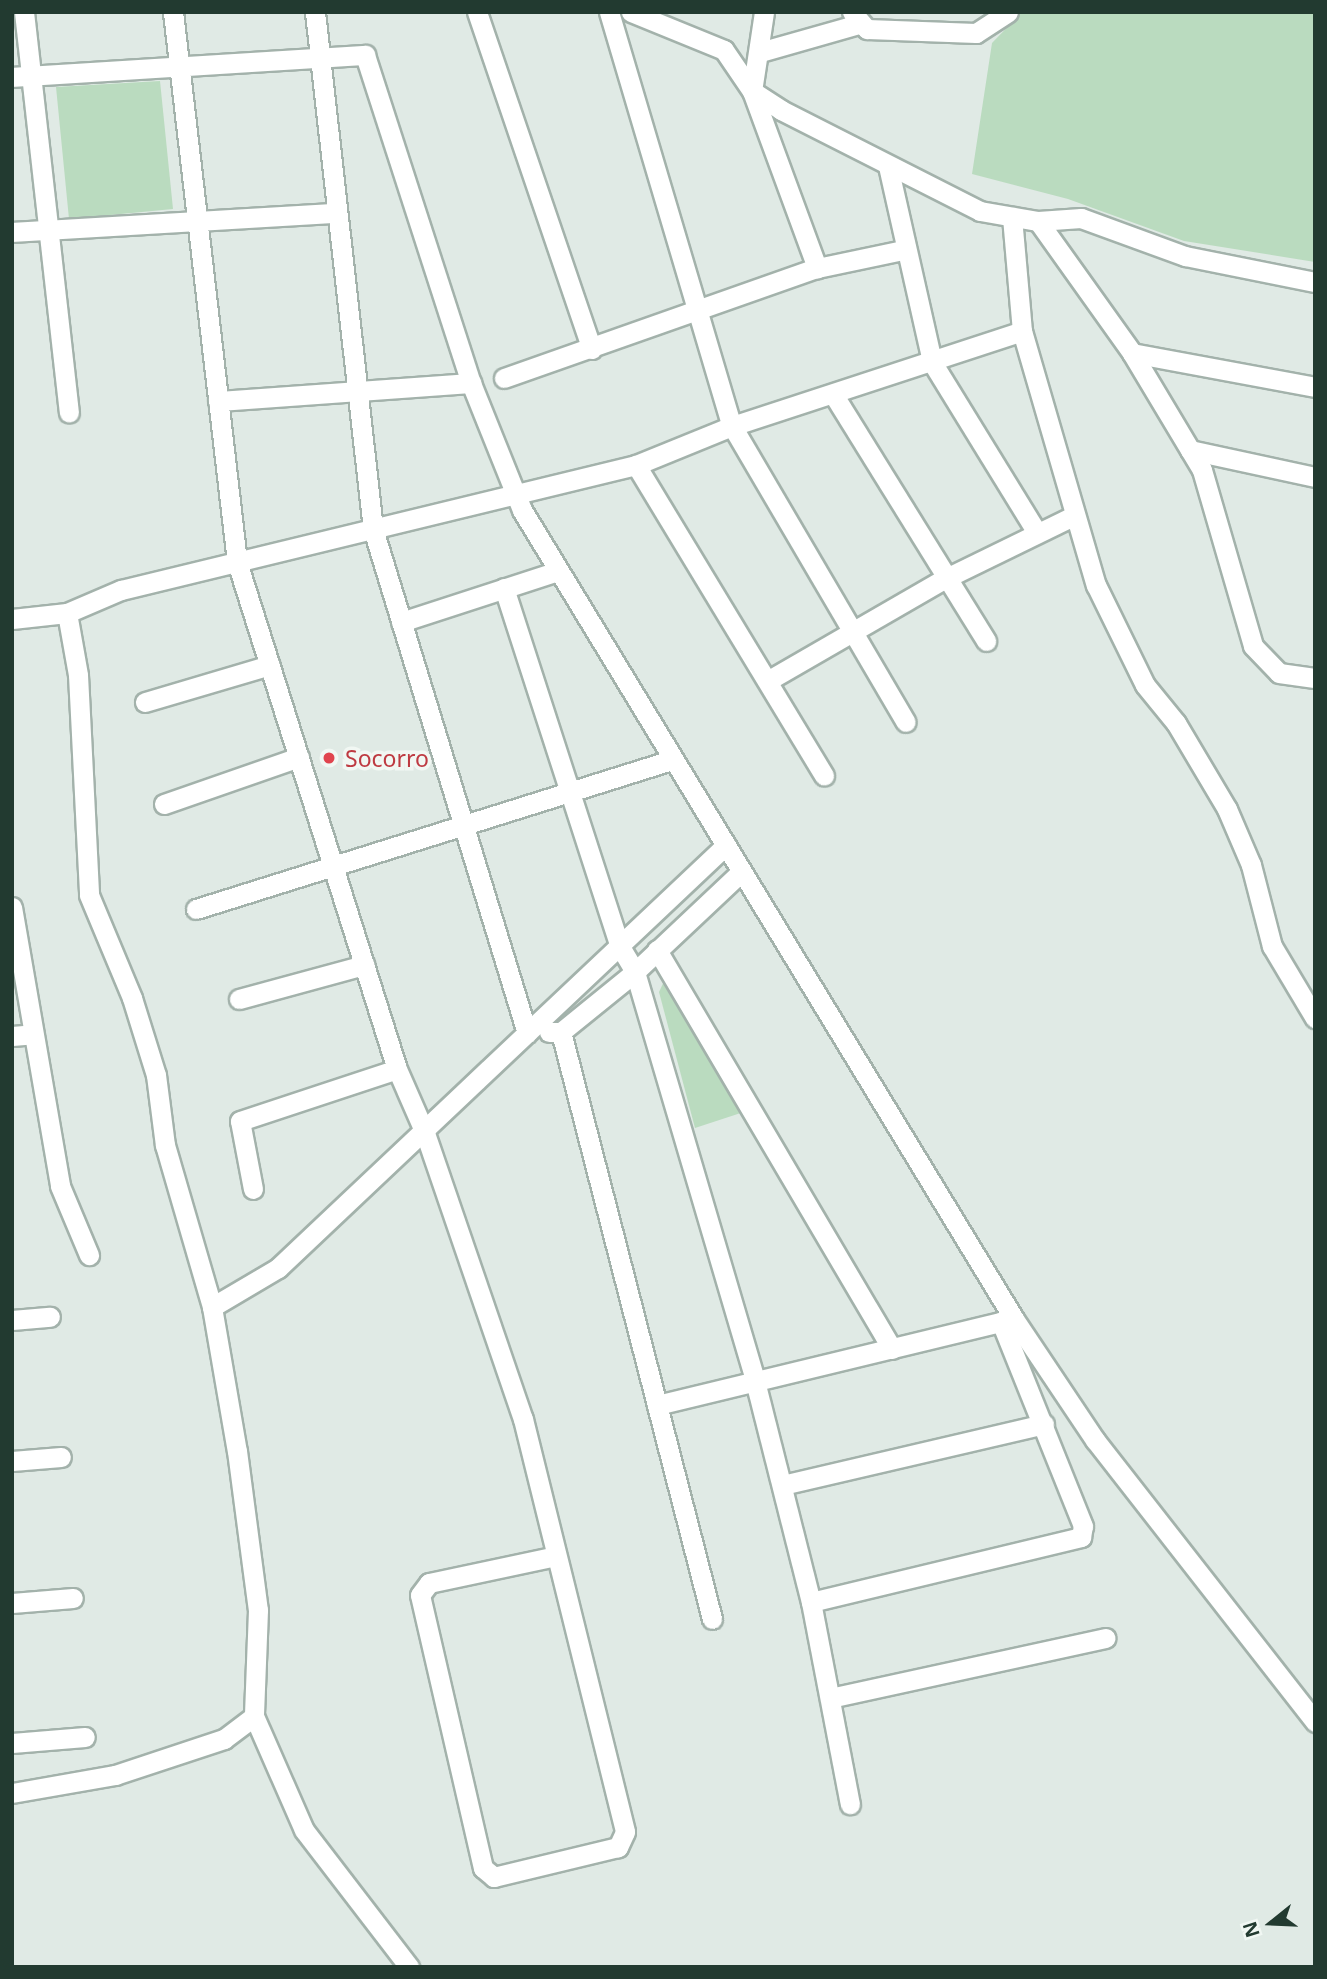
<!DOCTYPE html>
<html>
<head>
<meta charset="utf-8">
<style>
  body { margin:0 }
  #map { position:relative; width:1327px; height:1979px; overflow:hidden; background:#e0eae5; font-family:"Noto Sans",sans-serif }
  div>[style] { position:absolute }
  .green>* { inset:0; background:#badbbf }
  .roads { filter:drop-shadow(2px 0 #a3b2ab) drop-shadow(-2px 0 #a3b2ab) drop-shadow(0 2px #a3b2ab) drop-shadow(0 -2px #a3b2ab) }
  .minor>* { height:19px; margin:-9.5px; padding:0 9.5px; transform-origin:9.5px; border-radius:9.5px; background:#fff }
  .dots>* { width:19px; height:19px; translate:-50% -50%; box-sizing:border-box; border:4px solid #f1f7f3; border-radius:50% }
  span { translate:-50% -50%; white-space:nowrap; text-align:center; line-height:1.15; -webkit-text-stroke:7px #f1f7f3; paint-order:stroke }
  .health-label { font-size:23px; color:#be3a42 }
  .left { translate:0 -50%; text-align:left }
  .frame { position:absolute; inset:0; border:14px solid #223a30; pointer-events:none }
  .north { position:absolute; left:1236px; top:1888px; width:70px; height:70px; -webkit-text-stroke:5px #f1f7f3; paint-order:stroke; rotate:252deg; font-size:19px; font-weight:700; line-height:28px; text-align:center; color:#223a30 }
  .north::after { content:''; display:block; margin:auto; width:24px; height:32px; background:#223a30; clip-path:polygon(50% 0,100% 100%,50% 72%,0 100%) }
</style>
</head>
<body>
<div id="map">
  <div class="green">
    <i style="clip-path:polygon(1022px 12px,1315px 12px,1315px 262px,1184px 241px,1068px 199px,972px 174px,992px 43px)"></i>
    <i style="clip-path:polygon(160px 81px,173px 209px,69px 219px,56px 87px)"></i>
    <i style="clip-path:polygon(667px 975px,756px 1108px,695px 1128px,659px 992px)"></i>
  </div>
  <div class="roads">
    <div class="minor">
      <i style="left:24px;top:12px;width:403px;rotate:83.6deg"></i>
      <i style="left:173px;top:12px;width:554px;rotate:83.36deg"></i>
      <i style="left:237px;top:562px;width:532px;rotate:72.49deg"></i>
      <i style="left:397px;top:1069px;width:70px;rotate:66.4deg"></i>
      <i style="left:425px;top:1133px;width:302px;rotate:71.1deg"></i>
      <i style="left:523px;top:1419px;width:425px;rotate:76.1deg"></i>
      <i style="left:625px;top:1832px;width:17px;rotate:115deg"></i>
      <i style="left:618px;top:1847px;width:128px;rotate:166.4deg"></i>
      <i style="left:494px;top:1877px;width:14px;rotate:-141deg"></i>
      <i style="left:483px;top:1868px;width:280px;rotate:-103deg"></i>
      <i style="left:420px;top:1595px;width:15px;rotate:-53deg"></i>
      <i style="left:429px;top:1583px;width:130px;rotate:-12deg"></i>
      <i style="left:315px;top:12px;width:520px;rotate:83.6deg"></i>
      <i style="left:373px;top:529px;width:527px;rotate:73.01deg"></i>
      <i style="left:477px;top:12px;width:356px;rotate:71.2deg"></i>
      <i style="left:609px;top:12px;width:432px;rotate:73.5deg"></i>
      <i style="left:732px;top:426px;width:343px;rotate:59.6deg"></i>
      <i style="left:631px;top:12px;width:100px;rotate:22.2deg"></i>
      <i style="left:724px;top:50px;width:50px;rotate:55.7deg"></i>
      <i style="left:752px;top:91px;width:35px;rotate:33deg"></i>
      <i style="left:781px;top:110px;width:223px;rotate:26.9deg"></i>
      <i style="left:980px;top:211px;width:59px;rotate:9.8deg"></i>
      <i style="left:1038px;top:221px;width:43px;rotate:-4deg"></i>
      <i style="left:1081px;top:218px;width:111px;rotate:20.1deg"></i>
      <i style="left:1185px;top:256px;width:133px;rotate:11.3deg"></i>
      <i style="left:764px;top:12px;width:80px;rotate:98.6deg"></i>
      <i style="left:752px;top:91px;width:189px;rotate:69.8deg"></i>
      <i style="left:852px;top:12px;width:23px;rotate:49deg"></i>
      <i style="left:867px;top:29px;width:109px;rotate:2.1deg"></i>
      <i style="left:976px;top:33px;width:38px;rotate:-33deg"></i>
      <i style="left:760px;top:52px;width:103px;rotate:-15.8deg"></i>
      <i style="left:12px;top:77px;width:354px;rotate:-3.6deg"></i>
      <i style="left:365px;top:55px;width:345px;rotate:72.1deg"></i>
      <i style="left:471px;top:383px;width:137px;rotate:68.1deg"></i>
      <i style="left:522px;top:510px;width:947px;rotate:58.69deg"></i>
      <i style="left:1014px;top:1319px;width:146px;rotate:56.2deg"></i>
      <i style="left:1095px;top:1440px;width:358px;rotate:52deg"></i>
      <i style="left:888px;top:166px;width:201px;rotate:77.3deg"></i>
      <i style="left:932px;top:362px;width:198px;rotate:58.4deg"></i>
      <i style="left:1012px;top:217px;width:114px;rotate:85deg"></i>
      <i style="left:1022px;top:331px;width:265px;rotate:73.8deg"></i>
      <i style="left:1096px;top:585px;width:111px;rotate:63.9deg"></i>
      <i style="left:1145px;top:685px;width:49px;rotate:50.8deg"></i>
      <i style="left:1176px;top:723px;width:100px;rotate:59.3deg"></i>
      <i style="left:1227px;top:809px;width:61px;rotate:66.8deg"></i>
      <i style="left:1251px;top:865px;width:84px;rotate:75.5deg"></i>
      <i style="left:1272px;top:946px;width:84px;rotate:59.2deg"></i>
      <i style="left:1038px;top:221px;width:162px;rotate:54.5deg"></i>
      <i style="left:1132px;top:353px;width:136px;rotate:59.1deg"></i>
      <i style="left:1202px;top:470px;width:183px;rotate:73.8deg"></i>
      <i style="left:1253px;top:646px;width:37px;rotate:46deg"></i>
      <i style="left:1279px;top:673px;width:36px;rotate:8deg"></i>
      <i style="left:12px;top:232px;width:324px;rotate:-3.4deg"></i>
      <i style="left:1132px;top:353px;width:186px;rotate:10.5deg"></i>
      <i style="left:504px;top:378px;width:332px;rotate:-19.4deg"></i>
      <i style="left:817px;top:268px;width:88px;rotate:-11.8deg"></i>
      <i style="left:835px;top:397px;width:287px;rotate:58.2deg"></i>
      <i style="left:218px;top:401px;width:254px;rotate:-4.1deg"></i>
      <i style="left:1190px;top:450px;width:128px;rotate:12.2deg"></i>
      <i style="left:636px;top:465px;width:363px;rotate:58.8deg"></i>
      <i style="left:504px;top:588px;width:375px;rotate:72.1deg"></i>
      <i style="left:619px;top:945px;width:31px;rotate:59deg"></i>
      <i style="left:635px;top:972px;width:95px;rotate:141deg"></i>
      <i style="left:561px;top:1032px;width:12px;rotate:180deg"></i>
      <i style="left:67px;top:613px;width:63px;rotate:79.9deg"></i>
      <i style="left:78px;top:675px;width:220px;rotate:87.1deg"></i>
      <i style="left:89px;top:895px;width:112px;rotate:67.3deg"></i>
      <i style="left:132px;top:998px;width:81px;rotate:72.7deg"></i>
      <i style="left:156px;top:1075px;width:71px;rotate:82.7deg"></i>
      <i style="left:165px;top:1145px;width:169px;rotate:73.8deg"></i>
      <i style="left:212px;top:1307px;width:146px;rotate:80.2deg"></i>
      <i style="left:237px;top:1451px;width:160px;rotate:82.5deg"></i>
      <i style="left:258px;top:1610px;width:106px;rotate:92.2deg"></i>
      <i style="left:254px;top:1716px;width:124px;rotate:66.3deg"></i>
      <i style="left:304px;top:1830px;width:173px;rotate:52.5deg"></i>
      <i style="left:12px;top:619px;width:55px;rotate:-6.2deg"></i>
      <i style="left:67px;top:613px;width:59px;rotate:-23.1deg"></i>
      <i style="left:121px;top:590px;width:530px;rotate:-13.64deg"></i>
      <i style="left:636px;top:465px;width:104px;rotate:-22.1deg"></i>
      <i style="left:732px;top:426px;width:305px;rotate:-18.1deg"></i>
      <i style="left:401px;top:622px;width:165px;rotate:-18deg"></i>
      <i style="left:769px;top:680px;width:202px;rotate:-30deg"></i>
      <i style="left:944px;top:579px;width:144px;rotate:-26deg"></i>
      <i style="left:145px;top:702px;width:130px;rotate:-16.5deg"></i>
      <i style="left:164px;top:804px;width:143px;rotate:-19.2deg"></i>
      <i style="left:741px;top:872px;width:146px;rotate:136.7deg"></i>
      <i style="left:635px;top:972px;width:426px;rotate:73.6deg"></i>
      <i style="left:755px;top:1381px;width:228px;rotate:75.8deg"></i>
      <i style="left:811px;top:1602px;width:206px;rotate:79.1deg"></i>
      <i style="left:12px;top:907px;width:283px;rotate:80.2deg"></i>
      <i style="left:60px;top:1186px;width:75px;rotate:67.2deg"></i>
      <i style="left:196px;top:909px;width:498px;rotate:-17.4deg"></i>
      <i style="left:657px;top:950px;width:463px;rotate:59.5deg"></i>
      <i style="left:239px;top:999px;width:130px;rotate:-15.2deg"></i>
      <i style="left:561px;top:1032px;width:606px;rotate:75.57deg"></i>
      <i style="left:12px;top:1036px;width:21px;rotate:-5deg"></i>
      <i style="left:253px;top:1189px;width:69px;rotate:-100.8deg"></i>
      <i style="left:240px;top:1121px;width:165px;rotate:-18.3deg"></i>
      <i style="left:212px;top:1307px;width:77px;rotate:-30.6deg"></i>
      <i style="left:278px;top:1268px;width:616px;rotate:-43.36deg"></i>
      <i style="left:12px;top:1320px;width:38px;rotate:-5deg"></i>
      <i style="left:657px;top:1405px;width:366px;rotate:-13.6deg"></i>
      <i style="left:12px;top:1461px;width:49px;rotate:-4.7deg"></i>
      <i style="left:782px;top:1485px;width:269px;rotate:-13.1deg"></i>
      <i style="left:811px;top:1602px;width:278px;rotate:-13.5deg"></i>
      <i style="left:1081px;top:1537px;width:11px;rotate:-80deg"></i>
      <i style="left:1083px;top:1526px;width:220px;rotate:-111.9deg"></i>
      <i style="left:12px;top:1603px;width:61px;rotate:-4.7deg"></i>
      <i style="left:830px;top:1698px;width:282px;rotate:-12.3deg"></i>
      <i style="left:12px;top:1743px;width:73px;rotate:-4.7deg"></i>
      <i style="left:12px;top:1793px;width:105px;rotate:-9.9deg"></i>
      <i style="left:115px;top:1775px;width:115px;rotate:-18.3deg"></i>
      <i style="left:224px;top:1739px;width:38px;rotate:-37deg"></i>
    </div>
  </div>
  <div class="dots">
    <i style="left:329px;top:758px;background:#e0444e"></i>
  </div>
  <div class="health-label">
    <span class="left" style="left:345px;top:758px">Socorro</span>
  </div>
  <div class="frame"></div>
  <div class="north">N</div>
</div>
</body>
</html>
